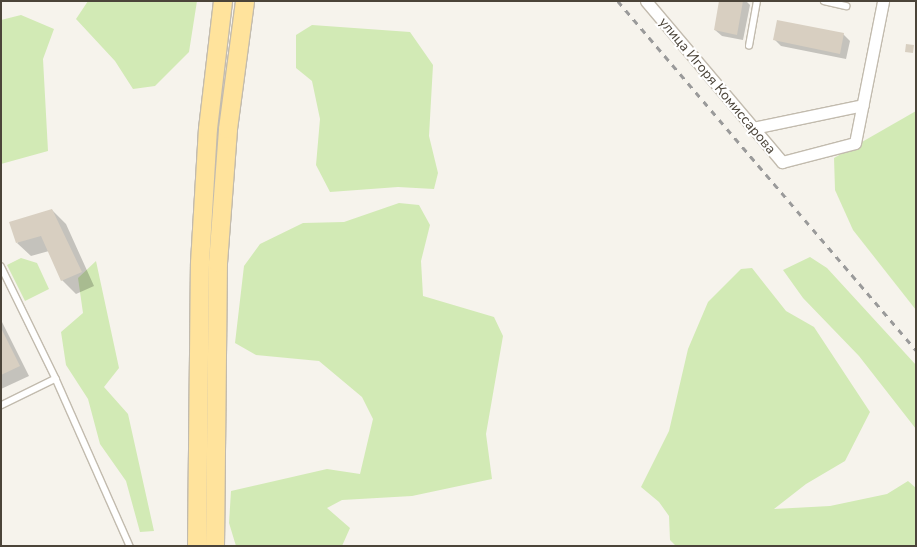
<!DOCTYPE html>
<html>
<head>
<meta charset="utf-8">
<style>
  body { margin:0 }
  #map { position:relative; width:917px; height:547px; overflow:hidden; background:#f6f3ec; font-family:"Nunito Sans",sans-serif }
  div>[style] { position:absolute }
  .green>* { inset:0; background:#d2eab5 }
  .shadow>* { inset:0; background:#0003 }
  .building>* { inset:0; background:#d8cfc1 }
  .roads { filter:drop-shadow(1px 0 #c2bbae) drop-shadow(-1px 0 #c2bbae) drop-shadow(0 1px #c2bbae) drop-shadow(0 -1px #c2bbae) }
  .service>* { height:5.5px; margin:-2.75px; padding:0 2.75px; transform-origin:2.75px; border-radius:2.75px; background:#fff }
  .minor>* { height:11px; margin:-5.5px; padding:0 5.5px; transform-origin:5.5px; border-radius:5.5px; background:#fff }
  .primary>* { height:18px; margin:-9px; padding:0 9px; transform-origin:9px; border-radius:9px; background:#ffe39c }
  .rail>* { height:2.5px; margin-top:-1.25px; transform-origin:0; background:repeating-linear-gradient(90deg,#9a9a9a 0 6px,transparent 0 12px) }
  span { translate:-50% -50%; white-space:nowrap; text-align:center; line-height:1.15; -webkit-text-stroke:4px #fff; paint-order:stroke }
  .street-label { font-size:14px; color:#4b4439 }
  .frame { position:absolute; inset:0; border:2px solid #4b4439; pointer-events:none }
</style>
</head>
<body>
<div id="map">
  <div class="green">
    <i style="clip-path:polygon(88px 1px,197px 1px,189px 52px,155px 86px,133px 89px,115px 61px,76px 19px)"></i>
    <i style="clip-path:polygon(21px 15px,54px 29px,43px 59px,48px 151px,1px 164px,1px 20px)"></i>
    <i style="clip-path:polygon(312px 25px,410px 32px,433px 65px,429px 136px,438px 173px,434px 189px,398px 187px,330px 192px,316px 165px,320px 119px,312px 81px,296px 68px,296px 35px)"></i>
    <i style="clip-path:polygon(916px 111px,916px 310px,853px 230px,835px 190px,834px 158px)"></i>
    <i style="clip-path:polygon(399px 203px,419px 205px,430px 225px,421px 261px,423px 296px,494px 317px,503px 336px,486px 434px,492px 479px,412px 496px,342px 500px,327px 508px,350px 528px,342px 546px,236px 546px,229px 523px,231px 491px,327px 469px,360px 474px,373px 419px,362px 397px,319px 361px,256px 355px,235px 343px,244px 266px,260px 244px,303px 223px,344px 222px)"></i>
    <i style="clip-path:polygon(810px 257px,827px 268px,916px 365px,916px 429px,859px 356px,803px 298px,783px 270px)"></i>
    <i style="clip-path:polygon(21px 258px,37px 263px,49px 289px,25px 301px,7px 265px)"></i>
    <i style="clip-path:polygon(96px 261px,119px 368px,104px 387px,128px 414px,154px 531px,140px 532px,126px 481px,100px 444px,88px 399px,66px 365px,61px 332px,83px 313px,78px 278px)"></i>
    <i style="clip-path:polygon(752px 268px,786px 311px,814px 327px,870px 412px,845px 461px,806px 484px,774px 509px,830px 506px,887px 494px,908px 481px,916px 488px,916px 546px,676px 546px,670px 540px,669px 516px,659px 502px,641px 487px,669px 431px,688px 349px,708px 302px,741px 269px)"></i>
  </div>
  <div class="shadow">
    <i style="clip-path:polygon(720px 1px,746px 1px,750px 5px,743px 40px,722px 36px,715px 30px)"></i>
    <i style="clip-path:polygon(843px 34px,850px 41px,846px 59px,781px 46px,775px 40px)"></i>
    <i style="clip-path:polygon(52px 210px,66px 224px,94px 286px,76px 294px,62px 280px,49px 251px,31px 256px,17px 243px)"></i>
    <i style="clip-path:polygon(1px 320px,29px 376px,1px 389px)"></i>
  </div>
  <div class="building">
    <i style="clip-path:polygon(719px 1px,743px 1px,737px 35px,714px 30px)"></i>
    <i style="clip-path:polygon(777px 20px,844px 33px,840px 54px,773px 40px)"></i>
    <i style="clip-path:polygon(906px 44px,914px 45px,913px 53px,905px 52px)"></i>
    <i style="clip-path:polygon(52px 209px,82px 272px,61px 281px,41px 236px,16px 243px,9px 222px)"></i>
    <i style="clip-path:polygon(1px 328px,20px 366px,1px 375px)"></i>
  </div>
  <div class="roads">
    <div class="service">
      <i style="left:824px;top:1px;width:23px;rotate:13deg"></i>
      <i style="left:749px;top:46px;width:46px;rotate:-79.9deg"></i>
      <i style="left:1px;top:266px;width:126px;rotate:64deg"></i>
      <i style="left:56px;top:379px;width:61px;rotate:153.9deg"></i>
      <i style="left:56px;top:379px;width:183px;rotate:66.1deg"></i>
    </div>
    <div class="minor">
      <i style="left:646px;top:1px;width:211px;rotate:49.8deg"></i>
      <i style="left:782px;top:162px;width:75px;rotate:-14.6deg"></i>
      <i style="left:855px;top:143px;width:145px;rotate:-78.8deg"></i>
      <i style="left:753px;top:128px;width:112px;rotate:-11.8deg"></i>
    </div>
    <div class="primary">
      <i style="left:197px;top:546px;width:283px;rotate:-89.4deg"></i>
      <i style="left:200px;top:263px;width:134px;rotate:-86.6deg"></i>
      <i style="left:208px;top:129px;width:129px;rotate:-83.3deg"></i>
      <i style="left:215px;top:546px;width:283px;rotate:-89.4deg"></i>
      <i style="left:218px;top:263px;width:134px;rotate:-85.7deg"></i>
      <i style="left:228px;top:129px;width:129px;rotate:-82.4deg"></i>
    </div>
  </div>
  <div class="rail">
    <i style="left:618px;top:1px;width:459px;rotate:49.5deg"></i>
  </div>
  <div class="street-label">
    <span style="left:717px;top:86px;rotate:50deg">улица Игоря Комиссарова</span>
  </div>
  <div class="frame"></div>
</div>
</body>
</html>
